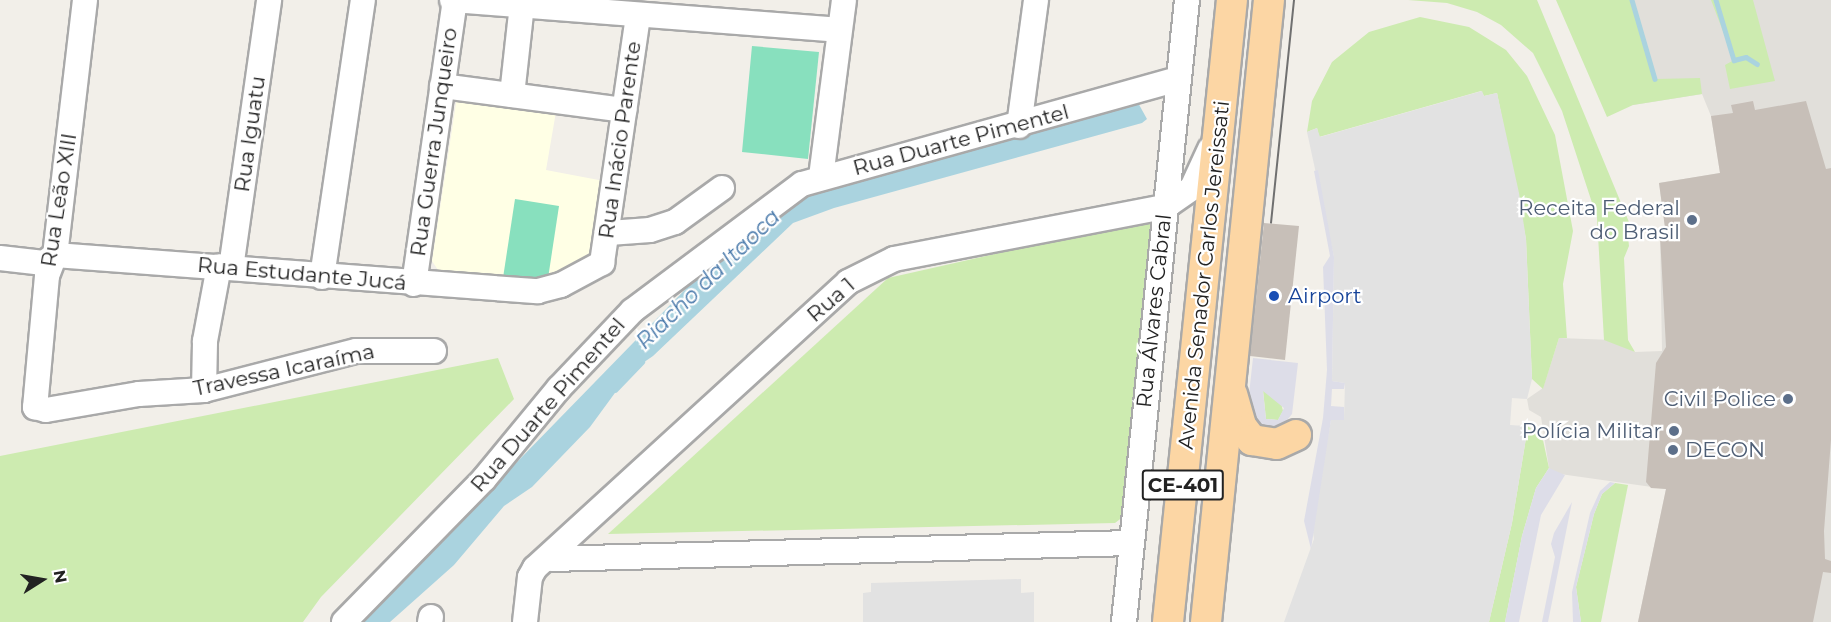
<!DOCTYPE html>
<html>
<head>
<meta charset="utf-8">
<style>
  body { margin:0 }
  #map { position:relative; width:1831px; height:622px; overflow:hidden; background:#f2efe9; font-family:Montserrat,sans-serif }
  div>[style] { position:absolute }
  .education>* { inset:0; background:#ffffe5 }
  .airport>* { inset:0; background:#e1dfda }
  .grass>* { inset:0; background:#cdebb0 }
  .pitch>* { inset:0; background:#88e0be }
  .parking>* { inset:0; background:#e2e2e2 }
  .plaza>* { inset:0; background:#dddde8 }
  .water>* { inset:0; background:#aad3df }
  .stream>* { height:4.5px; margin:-2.25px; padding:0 2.25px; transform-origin:2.25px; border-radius:2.25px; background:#aad3df }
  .building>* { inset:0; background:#c7bfb8 }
  .roads { filter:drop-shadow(2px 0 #a9a9a9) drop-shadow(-2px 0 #a9a9a9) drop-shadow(0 2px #a9a9a9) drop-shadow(0 -2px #a9a9a9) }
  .minor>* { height:24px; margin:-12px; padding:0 12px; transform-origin:12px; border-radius:12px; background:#fff }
  .major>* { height:30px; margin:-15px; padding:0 15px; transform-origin:15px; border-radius:15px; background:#fcd6a4 }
  .tram>* { height:1.5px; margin:-0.75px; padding:0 0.75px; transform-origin:0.75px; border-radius:0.75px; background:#707070 }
  .dots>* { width:16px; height:16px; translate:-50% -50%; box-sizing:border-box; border:3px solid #fff; border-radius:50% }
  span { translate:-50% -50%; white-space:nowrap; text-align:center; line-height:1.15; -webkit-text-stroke:4.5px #fff; paint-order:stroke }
  .shield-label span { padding:2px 4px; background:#fff; border:2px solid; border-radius:4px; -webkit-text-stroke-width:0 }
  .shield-label { font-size:20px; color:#222; font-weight:700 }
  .street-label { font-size:21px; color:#222 }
  .service-label { font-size:21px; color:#4e5e75 }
  .right { translate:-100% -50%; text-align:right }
  .left { translate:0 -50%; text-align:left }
  .transit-label { font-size:21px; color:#164399 }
  .water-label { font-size:22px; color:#4a7aab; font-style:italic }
  .north { position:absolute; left:12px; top:550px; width:60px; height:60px; -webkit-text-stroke:4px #fff; paint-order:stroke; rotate:79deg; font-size:16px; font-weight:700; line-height:24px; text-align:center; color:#222 }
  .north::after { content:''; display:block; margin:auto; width:21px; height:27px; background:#222; clip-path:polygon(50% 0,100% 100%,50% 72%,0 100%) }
</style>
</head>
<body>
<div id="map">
  <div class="education">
    <i style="clip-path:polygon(458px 90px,557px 106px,546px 170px,604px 181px,593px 262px,549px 286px,440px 273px,432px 261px)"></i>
  </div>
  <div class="airport">
    <i style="clip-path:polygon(1603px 0,1831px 0,1831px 622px,1638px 622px,1666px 489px,1553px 473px,1549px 468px,1541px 417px,1529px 410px,1527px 399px,1543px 388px,1559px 338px,1613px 340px,1635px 352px,1662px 351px,1660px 236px,1666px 235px,1659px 183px,1720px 173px,1711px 116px,1702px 94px,1633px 105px)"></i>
  </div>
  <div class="grass">
    <i style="clip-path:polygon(1408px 0,1537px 0,1631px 227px,1627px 228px,1629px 246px,1624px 258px,1628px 340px,1635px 352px,1604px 340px,1597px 218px,1562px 111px,1533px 53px,1501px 25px,1477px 12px,1447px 3px)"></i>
    <i style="clip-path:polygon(1556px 0,1632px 0,1655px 79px,1700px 78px,1702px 94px,1633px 105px,1607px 117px)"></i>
    <i style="clip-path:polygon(1711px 0,1753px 0,1775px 81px,1730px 89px,1725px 65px,1734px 60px)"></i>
    <i style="clip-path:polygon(1420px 17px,1469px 27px,1506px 50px,1527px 76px,1555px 135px,1573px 231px,1563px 284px,1567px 338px,1559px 338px,1543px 389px,1532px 379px,1526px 239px,1497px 93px,1484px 96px,1481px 91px,1319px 137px,1317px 128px,1307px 132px,1312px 101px,1332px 62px,1369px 32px)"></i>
    <i style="clip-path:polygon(1146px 220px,1153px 224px,1124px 516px,1115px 523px,608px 534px,888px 278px)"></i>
    <i style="clip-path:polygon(498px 358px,514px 399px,321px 597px,303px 622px,0 622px,0 456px)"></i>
    <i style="clip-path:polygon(1263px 390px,1281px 403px,1283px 411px,1278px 420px,1266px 419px)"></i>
    <i style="clip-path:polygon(1528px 426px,1543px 440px,1549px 468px,1536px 488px,1522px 536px,1505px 622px,1489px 622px,1512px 523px)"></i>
    <i style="clip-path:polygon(1615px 483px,1628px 485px,1601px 622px,1581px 622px,1576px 587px,1594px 514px,1602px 494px)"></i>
  </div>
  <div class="pitch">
    <i style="clip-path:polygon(752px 46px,819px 52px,808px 159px,742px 152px)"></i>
    <i style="clip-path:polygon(515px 199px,559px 206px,547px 285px,503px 278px)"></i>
  </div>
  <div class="parking">
    <i style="clip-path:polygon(1482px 91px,1484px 96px,1497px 93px,1519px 193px,1526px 239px,1532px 379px,1527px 399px,1512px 398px,1510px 425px,1528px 426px,1512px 523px,1489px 622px,1284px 622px,1314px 539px,1312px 526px,1331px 420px,1344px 419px,1345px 383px,1332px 381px,1334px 257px,1307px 132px,1317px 128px,1320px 137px)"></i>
    <i style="clip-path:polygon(1021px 579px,1021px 593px,1034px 592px,1034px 622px,863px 622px,863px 593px,871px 592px,871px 583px)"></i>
  </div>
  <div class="plaza">
    <i style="clip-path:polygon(1318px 170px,1334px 257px,1332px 381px,1345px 383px,1344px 389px,1332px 389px,1331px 406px,1344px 407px,1344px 420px,1331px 420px,1311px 549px,1304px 521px,1323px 418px,1327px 370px,1323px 267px,1330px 256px,1314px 171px)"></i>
    <i style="clip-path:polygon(evenodd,1253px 358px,1298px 363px,1292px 414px,1280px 429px,1259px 426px,1248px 403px,1253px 358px,1263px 391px,1284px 408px,1278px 420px,1266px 419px,1263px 391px)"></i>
    <i style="clip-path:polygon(1549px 468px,1565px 475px,1541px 515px,1519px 622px,1505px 622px,1522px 536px,1536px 488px)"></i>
    <i style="clip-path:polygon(1610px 482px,1615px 483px,1602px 494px,1594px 514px,1576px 587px,1581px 622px,1573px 622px,1572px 592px,1590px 513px,1600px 491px)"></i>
    <i style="clip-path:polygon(1572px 502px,1548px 622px,1542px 622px,1555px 557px,1551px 544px,1554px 533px)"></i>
  </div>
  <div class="water">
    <i style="clip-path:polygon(1137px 101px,1147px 119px,1142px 123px,834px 208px,793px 223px,653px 356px,631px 371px,590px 427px,532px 487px,504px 506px,454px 565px,390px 622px,361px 622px,710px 264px,789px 199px)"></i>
  </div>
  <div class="stream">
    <i style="left:1632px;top:0;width:82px;rotate:73.8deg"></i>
    <i style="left:1716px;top:0;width:63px;rotate:73.3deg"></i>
    <i style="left:1734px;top:60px;width:12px;rotate:-14deg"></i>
    <i style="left:1746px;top:57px;width:13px;rotate:32deg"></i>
    <i style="left:615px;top:390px;width:39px;rotate:-46deg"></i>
  </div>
  <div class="building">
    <i style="clip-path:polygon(1753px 101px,1755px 110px,1806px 101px,1826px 169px,1831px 168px,1831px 440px,1824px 531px,1825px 559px,1831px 561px,1831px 573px,1823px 572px,1813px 622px,1638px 622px,1666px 489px,1651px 488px,1646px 482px,1656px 363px,1666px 347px,1660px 236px,1666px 235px,1659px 183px,1720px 173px,1711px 116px,1733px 113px,1731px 105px)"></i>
    <i style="clip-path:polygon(1264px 223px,1299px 226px,1285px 360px,1250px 356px)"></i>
  </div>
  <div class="roads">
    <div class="minor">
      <i style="left:85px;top:0;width:257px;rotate:96.7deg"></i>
      <i style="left:55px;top:255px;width:22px;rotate:111deg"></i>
      <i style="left:47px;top:276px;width:132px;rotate:95.2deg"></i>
      <i style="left:35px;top:407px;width:11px;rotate:15deg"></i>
      <i style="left:46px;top:410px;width:94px;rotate:-9.8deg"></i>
      <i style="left:139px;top:394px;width:65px;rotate:-3.5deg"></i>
      <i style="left:204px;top:390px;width:157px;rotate:-14.4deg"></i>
      <i style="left:356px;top:351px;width:78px"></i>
      <i style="left:452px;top:0;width:388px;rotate:4.4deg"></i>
      <i style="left:442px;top:86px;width:184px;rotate:7.5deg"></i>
      <i style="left:512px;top:95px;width:91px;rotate:-83.7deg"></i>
      <i style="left:1019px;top:126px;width:127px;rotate:-82.3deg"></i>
      <i style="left:821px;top:177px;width:178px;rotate:-82.6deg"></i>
      <i style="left:609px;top:233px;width:41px;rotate:-4.2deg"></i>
      <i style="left:650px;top:230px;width:26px;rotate:-18deg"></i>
      <i style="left:675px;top:222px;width:58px;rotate:-35.9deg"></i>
      <i style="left:0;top:258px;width:44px;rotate:6.5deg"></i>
      <i style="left:44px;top:263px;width:14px;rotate:-36deg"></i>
      <i style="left:55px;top:255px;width:484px;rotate:4.3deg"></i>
      <i style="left:538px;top:291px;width:24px;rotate:-15deg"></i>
      <i style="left:561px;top:285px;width:47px;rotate:-28.2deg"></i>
      <i style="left:602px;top:263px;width:250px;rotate:-81.7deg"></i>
      <i style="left:231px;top:268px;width:271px;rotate:-81.9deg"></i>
      <i style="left:322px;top:277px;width:280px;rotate:-81.6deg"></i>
      <i style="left:414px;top:284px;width:287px;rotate:-81.8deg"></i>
      <i style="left:204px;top:390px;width:49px;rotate:-88.8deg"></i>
      <i style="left:205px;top:341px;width:76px;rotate:-79.4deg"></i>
      <i style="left:551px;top:559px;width:580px;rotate:-1.58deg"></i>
      <i style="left:344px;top:622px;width:200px;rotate:-45.6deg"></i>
      <i style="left:484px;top:479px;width:118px;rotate:-50.5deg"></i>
      <i style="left:559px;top:388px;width:106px;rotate:-46.5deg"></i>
      <i style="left:632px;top:311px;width:212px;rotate:-36.8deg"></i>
      <i style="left:802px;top:184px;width:390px;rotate:-15.6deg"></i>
      <i style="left:430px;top:622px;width:5px;rotate:-79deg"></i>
      <i style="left:525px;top:622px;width:45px;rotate:-83.7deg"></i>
      <i style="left:530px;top:577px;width:10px;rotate:-61deg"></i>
      <i style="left:535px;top:568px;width:424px;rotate:-42.4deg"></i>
      <i style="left:848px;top:282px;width:51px;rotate:-26.6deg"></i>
      <i style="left:894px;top:259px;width:276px;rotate:-10.9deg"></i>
      <i style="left:1165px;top:207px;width:33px;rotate:-35deg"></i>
      <i style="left:1192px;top:188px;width:43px;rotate:-65.2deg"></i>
      <i style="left:1124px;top:622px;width:625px;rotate:-84.22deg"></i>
    </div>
    <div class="major">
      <i style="left:1232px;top:394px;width:33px;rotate:74deg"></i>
      <i style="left:1241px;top:426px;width:18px;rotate:52deg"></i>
      <i style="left:1252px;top:440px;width:25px;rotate:9deg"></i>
      <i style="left:1277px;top:444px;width:21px;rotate:-25deg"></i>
      <i style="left:1168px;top:622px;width:625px;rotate:-84.13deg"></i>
      <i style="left:1206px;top:622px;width:625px;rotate:-84.22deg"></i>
    </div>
  </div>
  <div class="tram">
    <i style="left:1271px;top:223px;width:224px;rotate:-84.1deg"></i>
  </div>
  <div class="dots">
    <i style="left:1692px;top:220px;background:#5c6f8a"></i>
    <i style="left:1274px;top:296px;background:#1a4fb4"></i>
    <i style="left:1788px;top:399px;background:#5c6f8a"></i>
    <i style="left:1674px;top:431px;background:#5c6f8a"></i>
    <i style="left:1673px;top:450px;background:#5c6f8a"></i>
  </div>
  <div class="shield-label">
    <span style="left:1183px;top:485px">CE-401</span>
  </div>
  <div class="street-label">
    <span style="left:250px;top:134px;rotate:-82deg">Rua Iguatu</span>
    <span style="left:620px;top:140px;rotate:-82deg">Rua Inácio Parente</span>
    <span style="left:961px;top:140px;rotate:-15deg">Rua Duarte Pimentel</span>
    <span style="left:434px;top:142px;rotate:-82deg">Rua Guerra Junqueiro</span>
    <span style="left:59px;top:200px;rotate:-81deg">Rua Leão XIII</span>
    <span style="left:302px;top:274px;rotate:5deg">Rua Estudante Jucá</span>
    <span style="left:1204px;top:275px;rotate:-84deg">Avenida Senador Carlos Jereissati</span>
    <span style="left:831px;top:300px;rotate:-41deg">Rua 1</span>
    <span style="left:1154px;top:311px;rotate:-84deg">Rua Álvares Cabral</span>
    <span style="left:284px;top:370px;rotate:-12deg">Travessa Icaraíma</span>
    <span style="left:548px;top:405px;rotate:-49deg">Rua Duarte Pimentel</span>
  </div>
  <div class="service-label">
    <span class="right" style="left:1680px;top:220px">Receita Federal<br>do Brasil</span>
    <span class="right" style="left:1776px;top:399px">Civil Police</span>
    <span class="right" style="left:1662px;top:431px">Polícia Militar</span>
    <span class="left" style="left:1685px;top:450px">DECON</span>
  </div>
  <div class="transit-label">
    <span class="left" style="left:1288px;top:296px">Airport</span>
  </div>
  <div class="water-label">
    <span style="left:708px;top:279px;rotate:-44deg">Riacho da Itaoca</span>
  </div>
  <div class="north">N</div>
</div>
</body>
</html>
